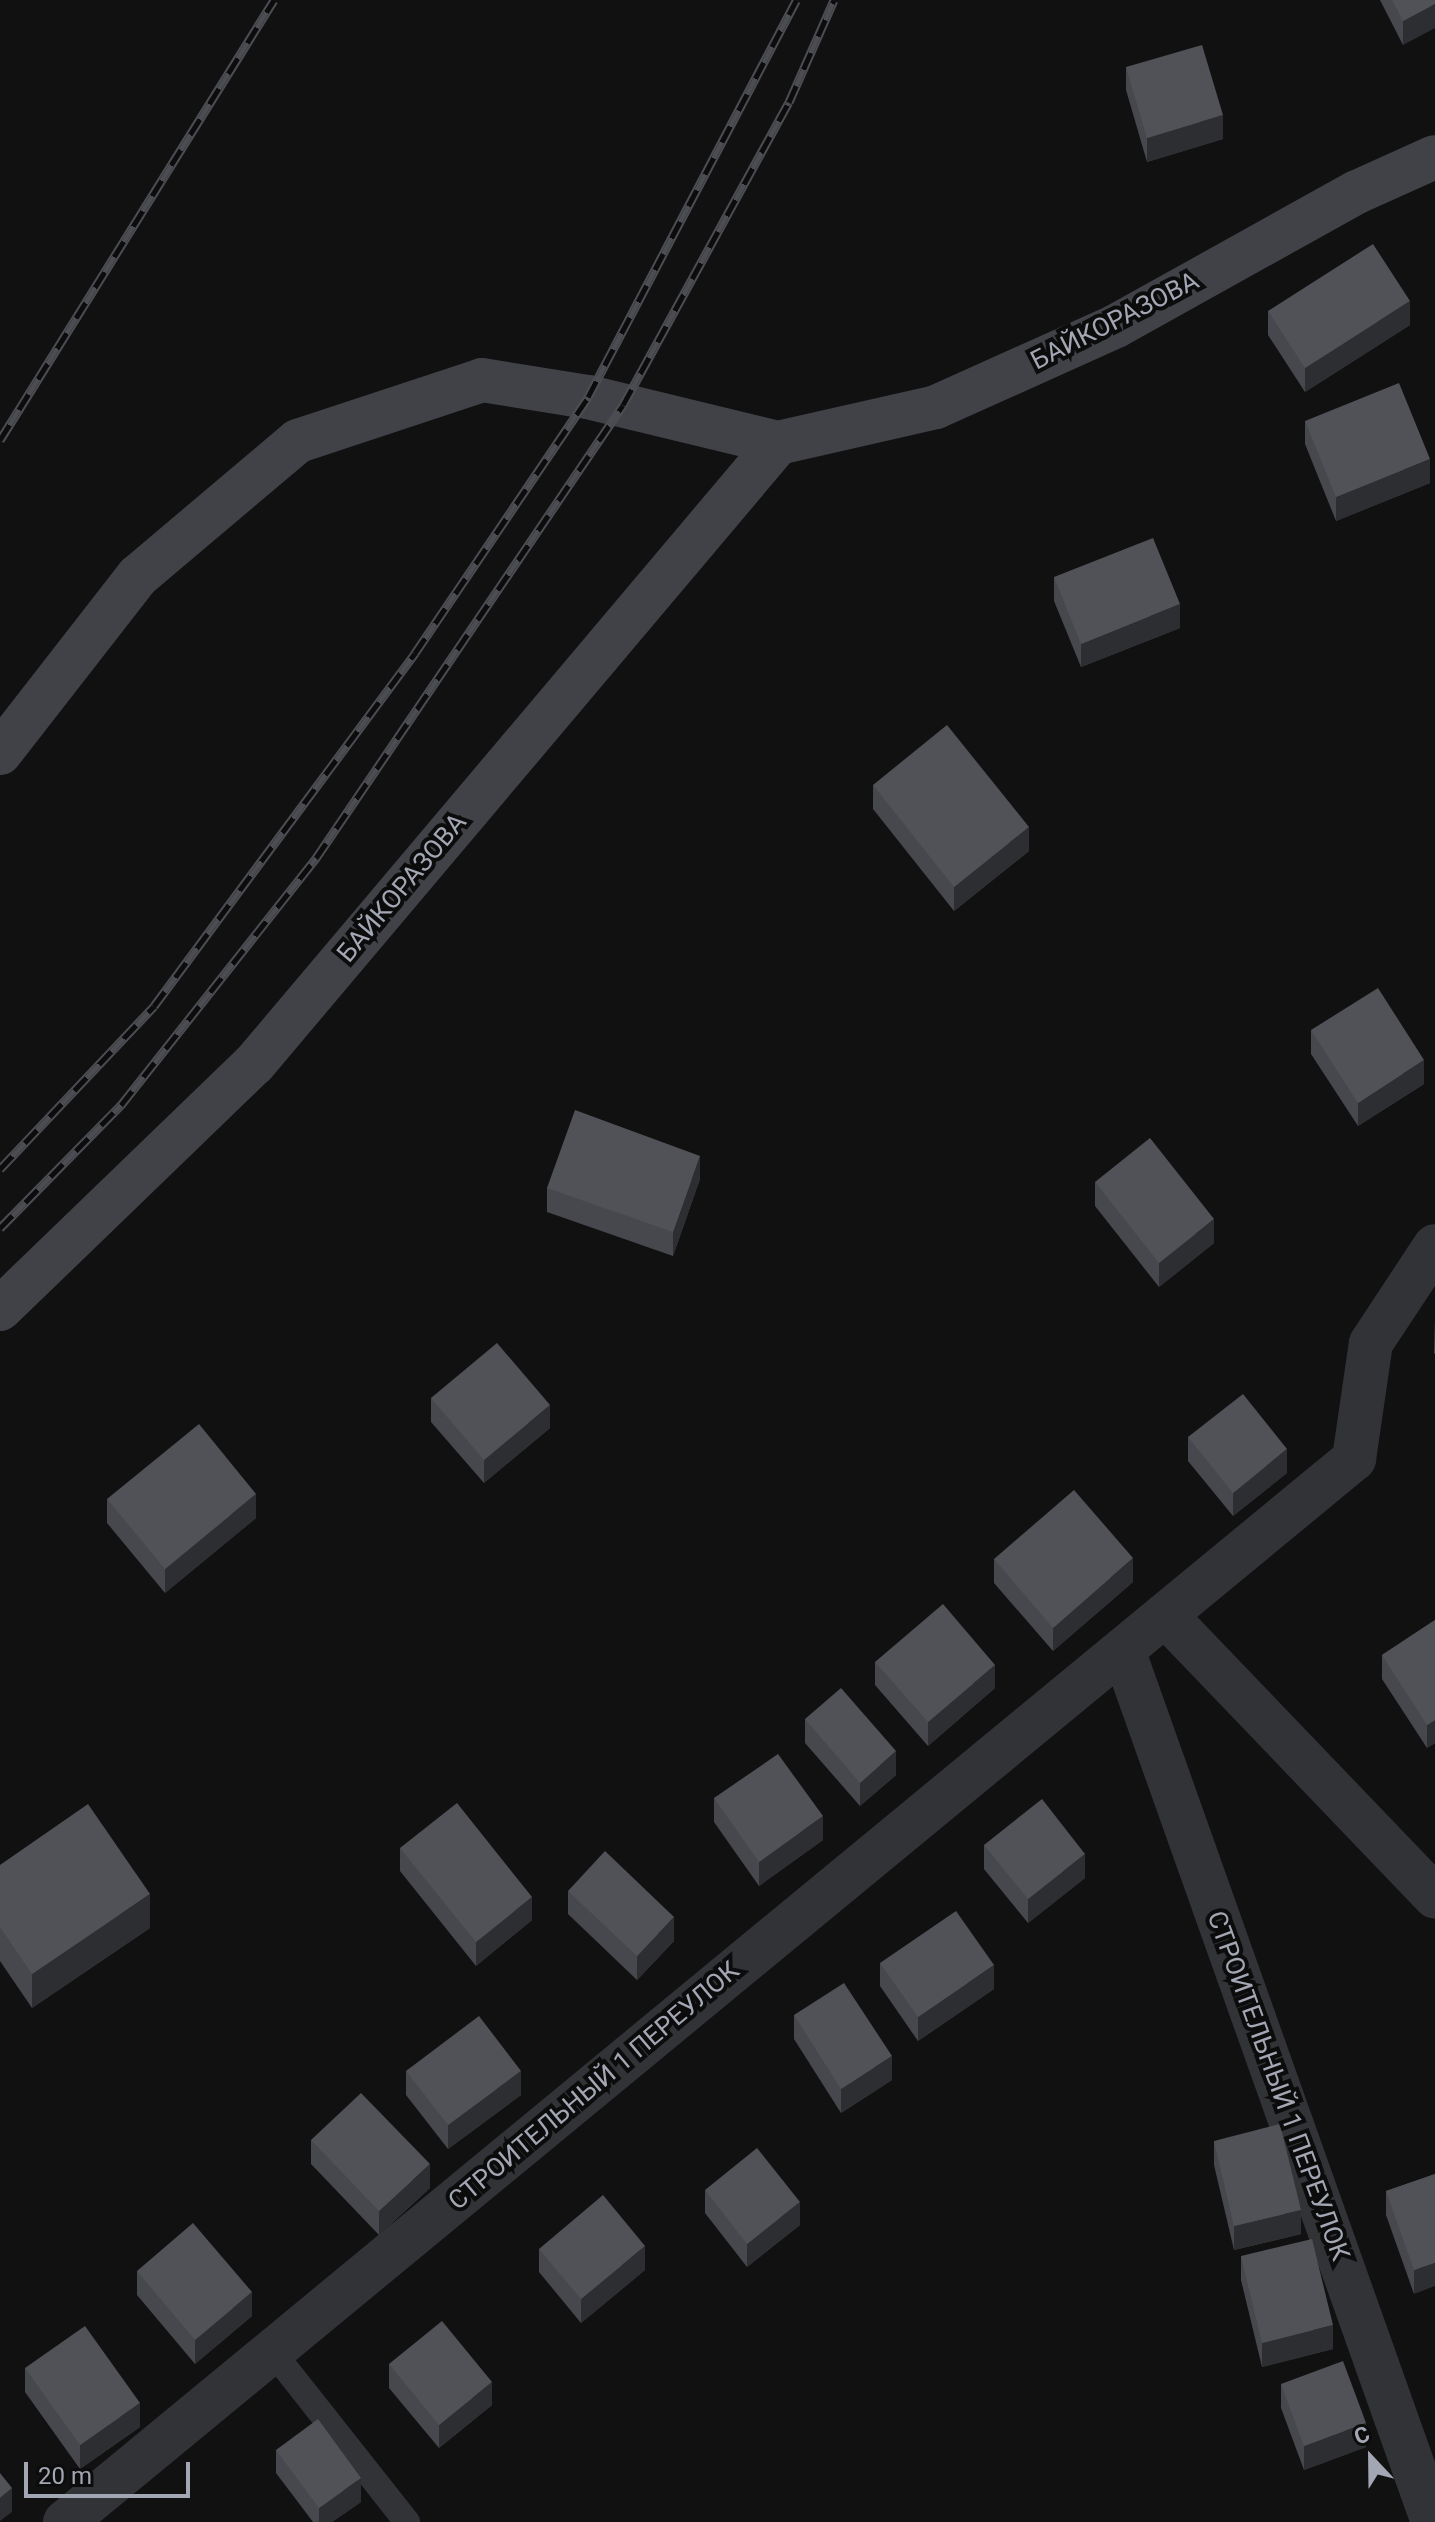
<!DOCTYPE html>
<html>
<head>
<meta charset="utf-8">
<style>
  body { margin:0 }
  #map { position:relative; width:1435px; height:2522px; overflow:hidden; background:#111112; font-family:Roboto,sans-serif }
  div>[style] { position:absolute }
  .lane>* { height:26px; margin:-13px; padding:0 13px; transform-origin:13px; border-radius:13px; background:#323337 }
  .street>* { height:44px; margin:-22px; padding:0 22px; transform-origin:22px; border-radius:22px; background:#323337 }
  .secondary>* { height:44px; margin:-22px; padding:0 22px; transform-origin:22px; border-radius:22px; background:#404247 }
  .rail>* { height:9px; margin-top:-4.5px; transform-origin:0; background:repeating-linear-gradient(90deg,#0c0c0d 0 18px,#4b4d52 0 36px); box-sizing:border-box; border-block:2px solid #4b4d52 }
  .wall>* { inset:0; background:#47484d }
  .shaded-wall>* { inset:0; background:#2d2e31 }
  .building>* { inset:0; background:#515258 }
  span { translate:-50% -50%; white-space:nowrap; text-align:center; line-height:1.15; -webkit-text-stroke:8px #0c0c0d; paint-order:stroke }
  .street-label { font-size:26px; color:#a3a7b3 }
  .north { position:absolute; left:1331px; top:2418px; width:80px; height:80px; -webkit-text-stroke:6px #0c0c0d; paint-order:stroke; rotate:338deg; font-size:22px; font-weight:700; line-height:32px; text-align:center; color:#a3a7b3 }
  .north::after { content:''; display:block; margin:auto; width:28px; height:36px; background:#a3a7b3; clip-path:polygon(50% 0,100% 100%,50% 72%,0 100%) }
  .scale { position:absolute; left:24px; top:2462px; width:166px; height:36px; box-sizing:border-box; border:4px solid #a3a7b3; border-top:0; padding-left:10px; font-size:24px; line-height:28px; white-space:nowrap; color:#a3a7b3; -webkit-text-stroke:6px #0c0c0d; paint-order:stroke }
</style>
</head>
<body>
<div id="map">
  <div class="lane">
    <i style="left:272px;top:2351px;width:218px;rotate:51.7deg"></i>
  </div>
  <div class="street">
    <i style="left:1165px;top:1615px;width:390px;rotate:46.2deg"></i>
    <i style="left:1123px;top:1650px;width:925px;rotate:70.43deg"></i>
    <i style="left:65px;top:2522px;width:1671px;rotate:-39.51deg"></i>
    <i style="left:1354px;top:1459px;width:117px;rotate:-81.7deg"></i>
    <i style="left:1371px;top:1343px;width:116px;rotate:-56.6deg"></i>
  </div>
  <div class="secondary">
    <i style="left:0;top:753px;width:224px;rotate:-52.1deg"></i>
    <i style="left:138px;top:576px;width:209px;rotate:-40.2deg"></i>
    <i style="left:298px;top:441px;width:194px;rotate:-18.3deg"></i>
    <i style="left:482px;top:380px;width:107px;rotate:9.1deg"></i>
    <i style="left:588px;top:397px;width:195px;rotate:13.6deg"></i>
    <i style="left:778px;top:443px;width:162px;rotate:-12.8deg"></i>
    <i style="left:936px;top:407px;width:197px;rotate:-24.2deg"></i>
    <i style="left:1116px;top:326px;width:276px;rotate:-29.1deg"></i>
    <i style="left:1357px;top:192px;width:85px;rotate:-24.2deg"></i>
    <i style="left:0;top:1309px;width:353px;rotate:-44deg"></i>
    <i style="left:254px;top:1064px;width:813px;rotate:-49.84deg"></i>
  </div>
  <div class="rail">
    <i style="left:0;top:440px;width:518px;rotate:-58.09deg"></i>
    <i style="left:0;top:1169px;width:224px;rotate:-46.6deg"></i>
    <i style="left:154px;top:1006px;width:439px;rotate:-53.5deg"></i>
    <i style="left:415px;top:653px;width:309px;rotate:-55.9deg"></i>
    <i style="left:588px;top:397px;width:448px;rotate:-62.3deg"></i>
    <i style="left:0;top:1228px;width:173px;rotate:-45.5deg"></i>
    <i style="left:121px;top:1105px;width:315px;rotate:-51.7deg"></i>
    <i style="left:316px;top:858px;width:547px;rotate:-55.87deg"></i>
    <i style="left:623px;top:405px;width:345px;rotate:-61.3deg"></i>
    <i style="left:789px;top:102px;width:111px;rotate:-66.2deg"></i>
  </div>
  <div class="wall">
    <i style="clip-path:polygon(1380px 0,1435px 0,1403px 45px)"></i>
    <i style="clip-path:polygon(1126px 67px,1223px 139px,1147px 162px,1126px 90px)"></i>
    <i style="clip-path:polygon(1268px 311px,1410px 325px,1305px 392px,1268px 335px)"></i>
    <i style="clip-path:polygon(1305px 421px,1430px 483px,1336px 521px,1305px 444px)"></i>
    <i style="clip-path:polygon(1054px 577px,1180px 628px,1081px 667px,1054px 601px)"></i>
    <i style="clip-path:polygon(873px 785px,1029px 851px,954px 911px,873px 809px)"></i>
    <i style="clip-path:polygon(1311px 1030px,1424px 1084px,1358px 1126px,1311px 1054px)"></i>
    <i style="clip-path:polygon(700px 1179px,673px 1256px,547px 1212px,547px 1188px)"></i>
    <i style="clip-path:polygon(1095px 1182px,1214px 1243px,1159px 1287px,1095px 1206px)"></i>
    <i style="clip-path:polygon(1435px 1318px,1435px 1354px,1434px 1353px)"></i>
    <i style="clip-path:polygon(431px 1398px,550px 1428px,484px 1483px,431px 1422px)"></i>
    <i style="clip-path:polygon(1188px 1437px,1287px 1473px,1233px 1516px,1188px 1461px)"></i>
    <i style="clip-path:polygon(107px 1499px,256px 1518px,165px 1593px,107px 1523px)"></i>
    <i style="clip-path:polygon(994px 1559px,1133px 1582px,1053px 1651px,994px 1583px)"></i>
    <i style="clip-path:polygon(1435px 1620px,1435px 1743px,1427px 1748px,1382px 1679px,1382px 1655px)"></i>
    <i style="clip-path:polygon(875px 1662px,995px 1688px,928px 1746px,875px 1685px)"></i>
    <i style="clip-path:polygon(805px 1719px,896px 1775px,860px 1806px,805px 1743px)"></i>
    <i style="clip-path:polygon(714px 1798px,823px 1840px,759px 1886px,714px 1822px)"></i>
    <i style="clip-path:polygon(984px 1845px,1085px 1878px,1028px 1923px,984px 1869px)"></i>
    <i style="clip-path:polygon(400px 1848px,532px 1920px,476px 1966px,400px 1871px)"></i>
    <i style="clip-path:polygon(0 1865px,150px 1928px,32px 2008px,0 1961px)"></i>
    <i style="clip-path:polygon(568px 1891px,674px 1941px,637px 1980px,568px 1914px)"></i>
    <i style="clip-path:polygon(880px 1963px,994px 1989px,918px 2041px,880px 1986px)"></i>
    <i style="clip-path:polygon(794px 2015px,892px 2080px,841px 2113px,794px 2039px)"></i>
    <i style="clip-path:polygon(406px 2071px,521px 2095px,448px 2149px,406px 2095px)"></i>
    <i style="clip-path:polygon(311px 2140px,430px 2188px,379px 2235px,311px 2164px)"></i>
    <i style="clip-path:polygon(1214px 2141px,1301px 2234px,1234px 2250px,1214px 2165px)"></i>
    <i style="clip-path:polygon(1435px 2174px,1414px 2294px,1386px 2215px,1386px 2191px)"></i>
    <i style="clip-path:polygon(705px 2190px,800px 2225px,747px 2267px,705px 2213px)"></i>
    <i style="clip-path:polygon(539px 2249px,645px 2270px,581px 2323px,539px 2272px)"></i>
    <i style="clip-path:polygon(1241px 2256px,1333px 2349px,1262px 2367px,1241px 2280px)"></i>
    <i style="clip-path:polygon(137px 2271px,252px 2316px,195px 2364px,137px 2295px)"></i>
    <i style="clip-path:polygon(389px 2364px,492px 2405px,439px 2448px,389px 2388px)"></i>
    <i style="clip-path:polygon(25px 2368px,140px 2427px,80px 2469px,25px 2392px)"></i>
    <i style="clip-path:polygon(1281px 2384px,1366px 2447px,1304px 2470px,1281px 2408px)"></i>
    <i style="clip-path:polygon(276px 2450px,361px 2502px,332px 2522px,313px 2522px,276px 2473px)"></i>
  </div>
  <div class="shaded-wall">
    <i style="clip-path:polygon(1435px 4px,1435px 28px,1403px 45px,1403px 21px)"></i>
    <i style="clip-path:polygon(1223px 115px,1223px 139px,1147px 162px,1147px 138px)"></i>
    <i style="clip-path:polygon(1410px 301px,1410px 325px,1305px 392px,1305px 368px)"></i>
    <i style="clip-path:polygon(1430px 459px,1430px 483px,1336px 521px,1336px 497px)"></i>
    <i style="clip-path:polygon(1180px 604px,1180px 628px,1081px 667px,1081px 644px)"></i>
    <i style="clip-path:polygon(1029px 827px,1029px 851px,954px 911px,954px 887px)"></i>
    <i style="clip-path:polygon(1424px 1060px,1424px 1084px,1358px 1126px,1358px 1103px)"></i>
    <i style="clip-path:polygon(700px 1156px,700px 1179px,673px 1256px,673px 1232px)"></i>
    <i style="clip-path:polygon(1214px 1219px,1214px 1243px,1159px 1287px,1159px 1263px)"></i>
    <i style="clip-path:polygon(550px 1405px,550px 1428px,484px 1483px,484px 1460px)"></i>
    <i style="clip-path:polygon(1287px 1449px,1287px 1473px,1233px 1516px,1233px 1493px)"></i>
    <i style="clip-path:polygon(256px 1494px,256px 1518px,165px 1593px,165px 1569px)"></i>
    <i style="clip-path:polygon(1133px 1558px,1133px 1582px,1053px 1651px,1053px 1628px)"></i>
    <i style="clip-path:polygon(995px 1665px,995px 1688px,928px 1746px,928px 1722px)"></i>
    <i style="clip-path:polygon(1435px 1720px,1435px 1743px,1427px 1748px,1427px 1725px)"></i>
    <i style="clip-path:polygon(896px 1751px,896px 1775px,860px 1806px,860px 1783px)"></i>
    <i style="clip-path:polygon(823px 1816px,823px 1840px,759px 1886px,759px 1862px)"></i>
    <i style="clip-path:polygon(1085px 1854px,1085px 1878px,1028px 1923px,1028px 1899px)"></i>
    <i style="clip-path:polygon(150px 1894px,150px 1928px,32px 2008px,32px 1974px)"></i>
    <i style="clip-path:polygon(532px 1897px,532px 1920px,476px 1966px,476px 1942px)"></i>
    <i style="clip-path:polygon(674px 1917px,674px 1941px,637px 1980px,637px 1956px)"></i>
    <i style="clip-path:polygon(994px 1965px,994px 1989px,918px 2041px,918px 2017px)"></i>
    <i style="clip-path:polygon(892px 2056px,892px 2080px,841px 2113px,841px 2089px)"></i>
    <i style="clip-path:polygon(521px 2071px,521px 2095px,448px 2149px,448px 2125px)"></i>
    <i style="clip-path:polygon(430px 2164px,430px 2188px,379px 2235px,379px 2211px)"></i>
    <i style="clip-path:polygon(800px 2202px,800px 2225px,747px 2267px,747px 2244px)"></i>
    <i style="clip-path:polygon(1301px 2210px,1301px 2234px,1234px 2250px,1234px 2226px)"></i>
    <i style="clip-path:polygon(645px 2246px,645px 2270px,581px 2323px,581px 2299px)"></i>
    <i style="clip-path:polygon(1435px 2263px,1435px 2286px,1414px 2294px,1414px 2270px)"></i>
    <i style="clip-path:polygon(252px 2292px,252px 2316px,195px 2364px,195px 2340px)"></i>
    <i style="clip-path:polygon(1333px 2325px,1333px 2349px,1262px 2367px,1262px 2343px)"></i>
    <i style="clip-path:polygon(492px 2382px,492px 2405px,439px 2448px,439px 2425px)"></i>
    <i style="clip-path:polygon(140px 2403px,140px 2427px,80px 2469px,80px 2445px)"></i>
    <i style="clip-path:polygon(1366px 2423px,1366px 2447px,1304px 2470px,1304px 2446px)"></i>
    <i style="clip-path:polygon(361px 2478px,361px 2502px,332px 2522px,319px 2522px,319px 2508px)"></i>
    <i style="clip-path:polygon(12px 2488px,12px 2512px,0 2521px,0 2498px)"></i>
  </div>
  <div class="building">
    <i style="clip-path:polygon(1392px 0,1435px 0,1435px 4px,1403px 21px)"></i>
    <i style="clip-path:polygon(1202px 45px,1223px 115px,1147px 138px,1126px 67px)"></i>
    <i style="clip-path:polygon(1373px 244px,1410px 301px,1305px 368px,1268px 311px)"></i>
    <i style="clip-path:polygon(1399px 383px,1430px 459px,1336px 497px,1305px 421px)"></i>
    <i style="clip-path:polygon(1153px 538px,1180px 604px,1081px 644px,1054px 577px)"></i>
    <i style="clip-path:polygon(947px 725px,1029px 827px,954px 887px,873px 785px)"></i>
    <i style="clip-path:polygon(1378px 988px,1424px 1060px,1358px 1103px,1311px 1030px)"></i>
    <i style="clip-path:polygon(575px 1110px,700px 1156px,673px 1232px,547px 1188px)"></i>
    <i style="clip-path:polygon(1150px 1138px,1214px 1219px,1159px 1263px,1095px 1182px)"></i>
    <i style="clip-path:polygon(497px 1343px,550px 1405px,484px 1460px,431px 1398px)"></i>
    <i style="clip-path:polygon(1243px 1394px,1287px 1449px,1233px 1493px,1188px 1437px)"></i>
    <i style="clip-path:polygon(199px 1424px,256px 1494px,165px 1569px,107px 1499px)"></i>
    <i style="clip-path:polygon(1074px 1490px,1133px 1558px,1053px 1628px,994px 1559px)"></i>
    <i style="clip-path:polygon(943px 1604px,995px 1665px,928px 1722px,875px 1662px)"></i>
    <i style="clip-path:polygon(1435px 1620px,1435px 1720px,1427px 1725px,1382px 1655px)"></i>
    <i style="clip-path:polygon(841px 1688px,896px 1751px,860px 1783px,805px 1719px)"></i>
    <i style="clip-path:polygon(778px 1754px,823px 1816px,759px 1862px,714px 1798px)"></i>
    <i style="clip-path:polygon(1042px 1799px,1085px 1854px,1028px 1899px,984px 1845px)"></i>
    <i style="clip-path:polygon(457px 1803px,532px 1897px,476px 1942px,400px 1848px)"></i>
    <i style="clip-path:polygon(88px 1804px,150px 1894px,32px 1974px,0 1927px,0 1865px)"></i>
    <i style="clip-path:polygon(605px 1851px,674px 1917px,637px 1956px,568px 1891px)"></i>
    <i style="clip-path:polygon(956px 1911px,994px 1965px,918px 2017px,880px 1963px)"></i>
    <i style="clip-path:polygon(844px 1983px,892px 2056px,841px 2089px,794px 2015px)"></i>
    <i style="clip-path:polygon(479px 2016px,521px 2071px,448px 2125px,406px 2071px)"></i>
    <i style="clip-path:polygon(361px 2093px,430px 2164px,379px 2211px,311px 2140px)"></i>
    <i style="clip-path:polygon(1280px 2124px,1301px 2210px,1234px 2226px,1214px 2141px)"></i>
    <i style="clip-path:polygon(757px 2148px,800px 2202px,747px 2244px,705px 2190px)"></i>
    <i style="clip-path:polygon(1435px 2174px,1435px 2263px,1414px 2270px,1386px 2191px)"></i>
    <i style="clip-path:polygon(603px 2195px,645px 2246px,581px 2299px,539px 2249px)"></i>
    <i style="clip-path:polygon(193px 2223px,252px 2292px,195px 2340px,137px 2271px)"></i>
    <i style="clip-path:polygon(1312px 2239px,1333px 2325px,1262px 2343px,1241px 2256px)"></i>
    <i style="clip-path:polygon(442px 2321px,492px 2382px,439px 2425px,389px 2364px)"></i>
    <i style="clip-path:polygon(85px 2326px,140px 2403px,80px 2445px,25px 2368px)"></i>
    <i style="clip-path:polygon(1343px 2361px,1366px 2423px,1304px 2446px,1281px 2384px)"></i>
    <i style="clip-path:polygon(318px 2419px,361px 2478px,319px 2508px,276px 2450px)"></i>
    <i style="clip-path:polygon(0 2473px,12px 2488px,0 2498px)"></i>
  </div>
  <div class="street-label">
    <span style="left:1115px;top:321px;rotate:-27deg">БАЙКОРАЗОВА</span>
    <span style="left:402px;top:888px;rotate:-50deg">БАЙКОРАЗОВА</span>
    <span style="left:594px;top:2086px;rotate:-40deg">СТРОИТЕЛЬНЫЙ 1 ПЕРЕУЛОК</span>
    <span style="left:1278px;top:2086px;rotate:70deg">СТРОИТЕЛЬНЫЙ 1 ПЕРЕУЛОК</span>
  </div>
  <div class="north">С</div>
  <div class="scale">20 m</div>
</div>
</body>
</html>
